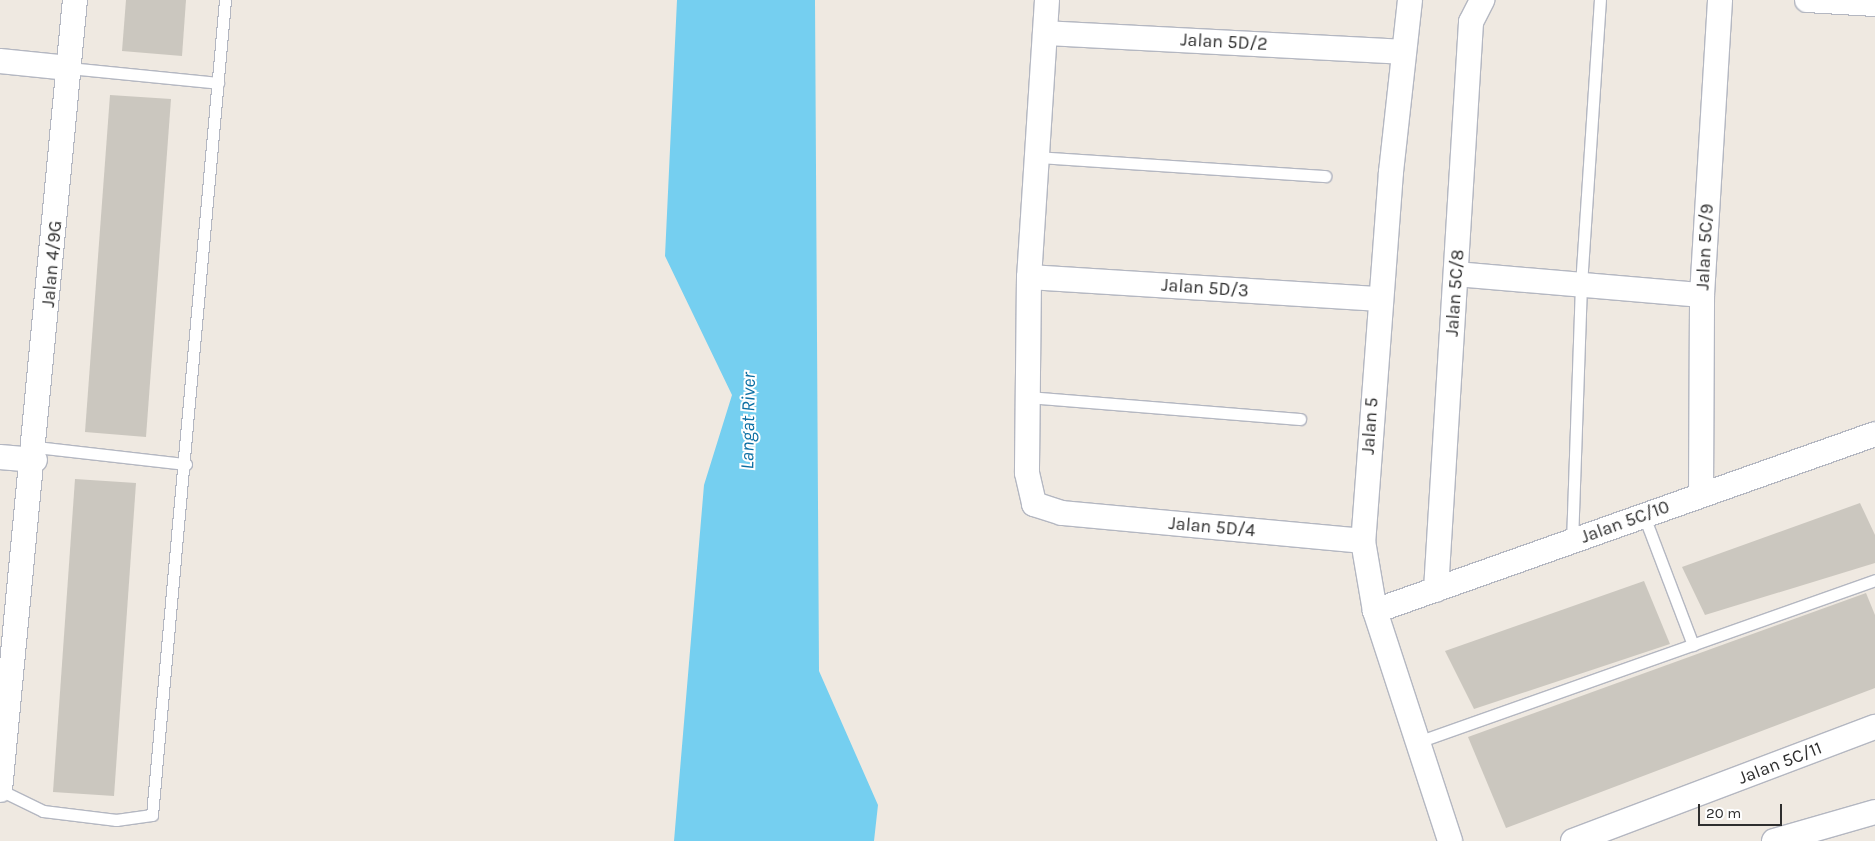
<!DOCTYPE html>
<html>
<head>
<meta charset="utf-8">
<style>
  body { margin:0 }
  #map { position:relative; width:1875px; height:841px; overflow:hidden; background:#efe9e1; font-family:Karla,sans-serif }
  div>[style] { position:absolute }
  .water>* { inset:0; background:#75cff0 }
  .building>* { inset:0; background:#cbc7bf }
  .roads { filter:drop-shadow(1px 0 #b4b7c1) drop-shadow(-1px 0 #b4b7c1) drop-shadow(0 1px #b4b7c1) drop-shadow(0 -1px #b4b7c1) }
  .lane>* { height:11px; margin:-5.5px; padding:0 5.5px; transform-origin:5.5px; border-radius:5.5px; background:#fff }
  .street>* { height:24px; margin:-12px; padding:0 12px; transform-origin:12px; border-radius:12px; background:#fff }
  span { translate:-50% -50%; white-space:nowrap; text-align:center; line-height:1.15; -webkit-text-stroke:4px #fff; paint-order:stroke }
  .street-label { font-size:18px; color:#2e2e2e }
  .water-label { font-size:19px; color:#0d6fa3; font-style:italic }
  .scale { position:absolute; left:1698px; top:804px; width:84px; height:22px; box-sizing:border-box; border:2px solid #2e2e2e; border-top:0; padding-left:6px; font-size:15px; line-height:18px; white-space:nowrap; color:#2e2e2e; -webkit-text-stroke:4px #fff; paint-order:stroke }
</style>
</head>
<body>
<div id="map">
  <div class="water">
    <i style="clip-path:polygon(677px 0,815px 0,819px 671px,878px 805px,874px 841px,674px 841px,704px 485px,732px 395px,665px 256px)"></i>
  </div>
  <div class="building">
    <i style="clip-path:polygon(126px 0,186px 0,182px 56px,122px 51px)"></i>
    <i style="clip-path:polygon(110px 95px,171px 99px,146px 437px,85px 432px)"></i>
    <i style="clip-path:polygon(75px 479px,136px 483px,114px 796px,53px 792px)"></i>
    <i style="clip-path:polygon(1860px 503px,1875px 535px,1875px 563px,1705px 615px,1682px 567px)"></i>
    <i style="clip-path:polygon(1644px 581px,1670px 644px,1474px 709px,1445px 651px)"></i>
    <i style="clip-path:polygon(1866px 593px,1875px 615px,1875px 688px,1506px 828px,1468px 737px)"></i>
  </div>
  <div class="roads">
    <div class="lane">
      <i style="left:69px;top:68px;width:150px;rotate:5.7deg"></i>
      <i style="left:1037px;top:157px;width:289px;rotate:3.8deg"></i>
      <i style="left:1027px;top:397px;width:274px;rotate:4.6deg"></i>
      <i style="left:36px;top:447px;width:151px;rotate:6.5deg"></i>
      <i style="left:1644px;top:516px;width:138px;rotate:69.2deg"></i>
      <i style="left:1572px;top:542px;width:257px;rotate:-88deg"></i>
      <i style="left:1581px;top:285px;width:286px;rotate:-86.2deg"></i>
      <i style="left:1415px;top:743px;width:488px;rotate:-19.5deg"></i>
      <i style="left:0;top:790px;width:48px;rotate:26deg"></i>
      <i style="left:43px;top:811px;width:74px;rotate:7deg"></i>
      <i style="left:116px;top:820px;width:36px;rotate:-8deg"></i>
      <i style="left:152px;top:815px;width:818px;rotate:-84.88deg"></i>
    </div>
    <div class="street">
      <i style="left:1047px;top:0;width:278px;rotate:93.7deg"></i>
      <i style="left:1029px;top:277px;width:196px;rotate:90.6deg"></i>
      <i style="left:1027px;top:473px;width:32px;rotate:77deg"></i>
      <i style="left:1034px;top:504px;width:29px;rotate:18deg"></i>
      <i style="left:1062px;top:513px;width:302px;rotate:5.3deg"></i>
      <i style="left:1410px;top:0;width:173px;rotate:96.3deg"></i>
      <i style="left:1391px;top:172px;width:370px;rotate:94.3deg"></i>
      <i style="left:1363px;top:541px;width:71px;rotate:80.3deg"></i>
      <i style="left:1375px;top:611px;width:242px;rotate:71.9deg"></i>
      <i style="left:1807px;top:0;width:68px;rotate:3.4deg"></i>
      <i style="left:1045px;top:33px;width:359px;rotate:3deg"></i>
      <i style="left:0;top:61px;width:69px;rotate:5.8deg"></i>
      <i style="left:1456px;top:274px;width:247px;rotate:4.9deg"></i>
      <i style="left:1029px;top:277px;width:352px;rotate:3.6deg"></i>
      <i style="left:0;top:457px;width:35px;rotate:5deg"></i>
      <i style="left:1701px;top:495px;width:200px;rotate:-89.7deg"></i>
      <i style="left:1702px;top:295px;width:296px;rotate:-86.5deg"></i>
      <i style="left:1436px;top:590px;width:569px;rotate:-86.47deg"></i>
      <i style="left:1471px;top:22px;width:25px;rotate:-63deg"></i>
      <i style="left:1375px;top:611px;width:530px;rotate:-19.49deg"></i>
      <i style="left:0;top:790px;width:794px;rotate:-84.58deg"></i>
      <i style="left:1573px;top:841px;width:323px;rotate:-20.7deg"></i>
      <i style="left:1774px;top:841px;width:105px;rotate:-16deg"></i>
    </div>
  </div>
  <div class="street-label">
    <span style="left:1224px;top:42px;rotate:3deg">Jalan 5D/2</span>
    <span style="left:1705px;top:247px;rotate:-87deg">Jalan 5C/9</span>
    <span style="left:52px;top:264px;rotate:-85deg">Jalan 4/9G</span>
    <span style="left:1205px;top:288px;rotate:4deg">Jalan 5D/3</span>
    <span style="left:1455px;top:293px;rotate:-86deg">Jalan 5C/8</span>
    <span style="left:1370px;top:426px;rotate:-86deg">Jalan 5</span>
    <span style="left:1625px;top:522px;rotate:-20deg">Jalan 5C/10</span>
    <span style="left:1212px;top:527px;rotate:5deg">Jalan 5D/4</span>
    <span style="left:1780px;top:763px;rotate:-21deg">Jalan 5C/11</span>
  </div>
  <div class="water-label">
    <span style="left:749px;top:421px;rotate:-89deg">Langat River</span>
  </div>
  <div class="scale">20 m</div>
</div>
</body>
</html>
